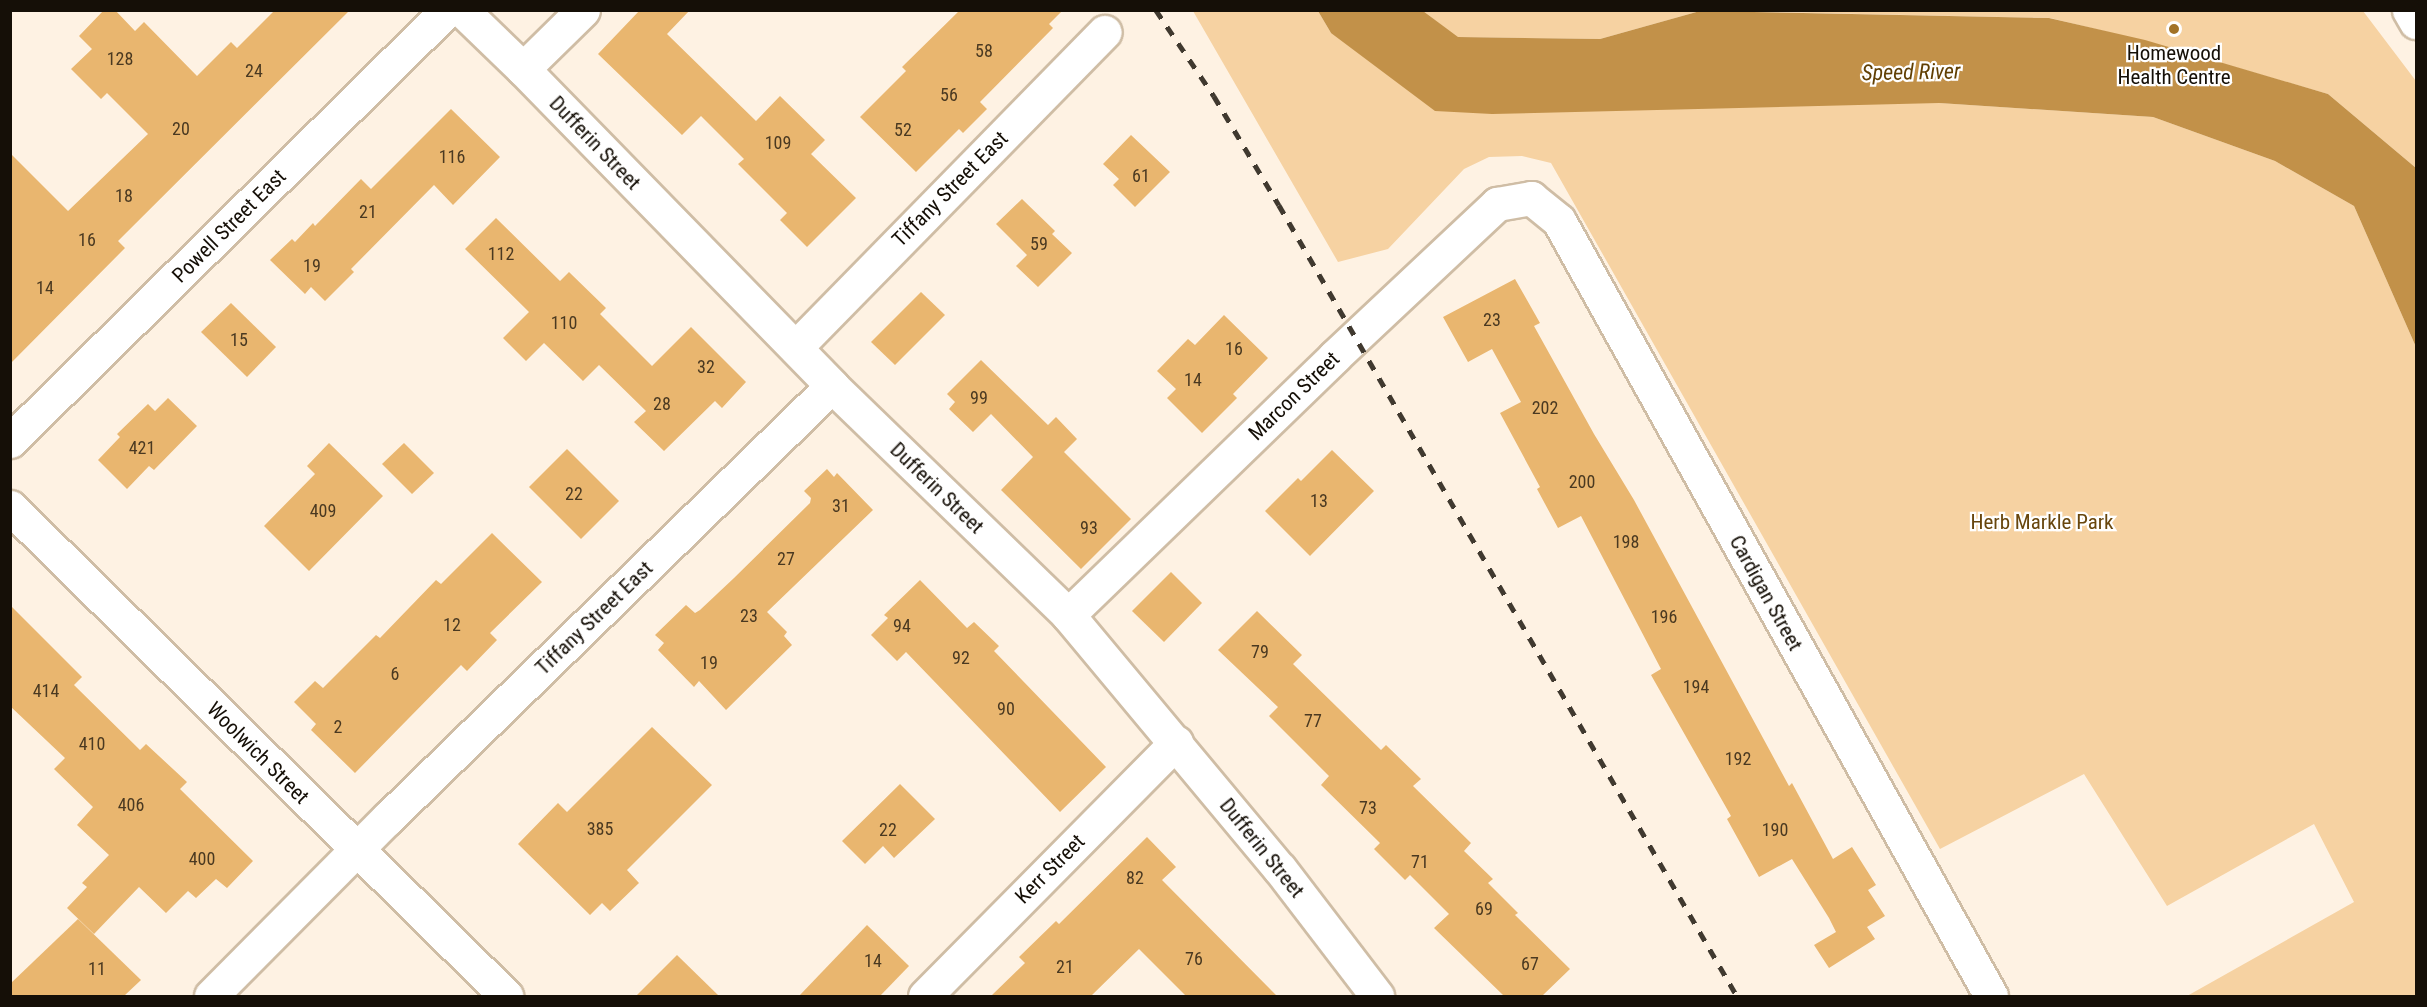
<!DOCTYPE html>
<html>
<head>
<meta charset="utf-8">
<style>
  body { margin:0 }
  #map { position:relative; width:2427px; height:1007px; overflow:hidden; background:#fef2e3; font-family:"Roboto Condensed",sans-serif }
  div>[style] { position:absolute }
  .green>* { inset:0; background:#f6d2a2 }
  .water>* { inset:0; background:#c29149 }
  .building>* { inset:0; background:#e9b66f }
  .roads { filter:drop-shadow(2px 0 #cfbda5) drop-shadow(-2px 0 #cfbda5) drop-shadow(0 2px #cfbda5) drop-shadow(0 -2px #cfbda5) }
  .minor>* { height:33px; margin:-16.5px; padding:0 16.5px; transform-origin:16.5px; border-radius:16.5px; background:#fff }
  .secondary>* { height:33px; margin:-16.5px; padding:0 16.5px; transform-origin:16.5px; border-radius:16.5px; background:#fff }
  .rail>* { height:4.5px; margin-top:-2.25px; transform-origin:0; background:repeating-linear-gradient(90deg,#40392f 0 10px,transparent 0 20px) }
  .dots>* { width:16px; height:16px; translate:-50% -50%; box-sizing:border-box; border:3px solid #fff; border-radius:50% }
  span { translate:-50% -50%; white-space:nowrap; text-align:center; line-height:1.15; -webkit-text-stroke:4.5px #fff; paint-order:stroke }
  .number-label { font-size:18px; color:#4a3921 }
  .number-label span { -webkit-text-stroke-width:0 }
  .poi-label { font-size:21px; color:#150f07 }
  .street-label { font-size:21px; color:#150f07 }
  .park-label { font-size:21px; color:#68460d }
  .water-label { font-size:22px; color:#613f03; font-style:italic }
  .frame { position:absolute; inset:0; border:12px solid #150f07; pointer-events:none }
</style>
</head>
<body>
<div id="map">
  <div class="green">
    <i style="clip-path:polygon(1193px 11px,1318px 11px,1331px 33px,1939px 103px,2153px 117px,2275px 161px,2354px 206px,2416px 347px,2416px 996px,2187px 996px,2354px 902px,2314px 824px,2167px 906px,2084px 774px,1940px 849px,1551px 163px,1522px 156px,1489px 157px,1464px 169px,1388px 249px,1338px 262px)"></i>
    <i style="clip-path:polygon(1423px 11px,1700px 11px,1600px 39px,1457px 37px)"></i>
    <i style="clip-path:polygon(1723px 11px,2363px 11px,2416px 81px,2416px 168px,2328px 94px,2145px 41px,2050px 18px)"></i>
  </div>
  <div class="water">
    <i style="clip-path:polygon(1700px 11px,2049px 18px,2145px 40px,2328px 94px,2416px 168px,2416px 347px,2354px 206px,2275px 161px,2153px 117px,1939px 103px,1492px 114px,1435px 111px,1331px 33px,1318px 11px,1423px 11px,1458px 37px,1600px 39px)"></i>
  </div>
  <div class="building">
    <i style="clip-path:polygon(104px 10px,115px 10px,135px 31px,144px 22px,197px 76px,231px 42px,237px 48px,275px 10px,350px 10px,118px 241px,125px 248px,10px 364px,10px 153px,68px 211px,148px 134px,107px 93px,101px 99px,71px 69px,92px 49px,79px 36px)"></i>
    <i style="clip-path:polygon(640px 10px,690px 10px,667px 34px,756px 121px,780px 96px,825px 140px,811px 154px,856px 198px,807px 247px,780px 220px,787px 213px,738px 164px,744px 159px,701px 116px,682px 135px,598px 54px)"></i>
    <i style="clip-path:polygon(960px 10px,1063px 10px,1049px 24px,1053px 28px,980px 102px,987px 109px,963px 133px,959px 129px,916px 172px,860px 117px,906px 71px,902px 67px)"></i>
    <i style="clip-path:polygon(451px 109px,500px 157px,453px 205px,434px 185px,351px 269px,354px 272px,325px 301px,311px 287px,305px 294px,270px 260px,292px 239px,295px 242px,313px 223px,315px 226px,361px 179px,371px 189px)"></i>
    <i style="clip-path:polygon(1131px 135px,1170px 172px,1135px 207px,1113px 185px,1119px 179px,1103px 164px)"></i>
    <i style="clip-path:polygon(1022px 199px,1055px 231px,1052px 234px,1072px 253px,1038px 287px,1016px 266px,1027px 255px,996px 224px)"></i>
    <i style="clip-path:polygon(496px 218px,560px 281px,569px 272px,606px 308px,600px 314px,652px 366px,691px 327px,746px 382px,722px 408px,715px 401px,664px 451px,634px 422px,646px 411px,599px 365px,583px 381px,544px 343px,526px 361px,503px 338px,529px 312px,465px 249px)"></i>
    <i style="clip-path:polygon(1515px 279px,1540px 323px,1534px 326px,1594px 434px,1634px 500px,1789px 786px,1792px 783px,1833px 859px,1852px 847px,1876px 885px,1868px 890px,1885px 916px,1867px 927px,1875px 939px,1829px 968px,1814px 945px,1836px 932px,1829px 918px,1792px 859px,1759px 877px,1727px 819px,1731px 816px,1651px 675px,1661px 669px,1581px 516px,1558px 528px,1537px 489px,1540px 487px,1500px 413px,1521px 402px,1492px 349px,1468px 362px,1443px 317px)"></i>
    <i style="clip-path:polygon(921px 292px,945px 315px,895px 365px,871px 342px)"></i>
    <i style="clip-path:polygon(231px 303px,276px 347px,247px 377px,201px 332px)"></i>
    <i style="clip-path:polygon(1224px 315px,1268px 358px,1233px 394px,1237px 398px,1202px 433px,1167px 398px,1176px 389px,1157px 371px,1188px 339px,1195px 345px)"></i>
    <i style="clip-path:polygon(981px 360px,1048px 425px,1056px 417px,1077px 439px,1064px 452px,1131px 519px,1081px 569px,1001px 490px,1033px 457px,991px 414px,973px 432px,949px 409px,955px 402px,947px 394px)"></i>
    <i style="clip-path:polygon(168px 398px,197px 426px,154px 470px,149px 466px,127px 489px,98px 460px,120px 437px,117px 434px,148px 404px,155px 411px)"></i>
    <i style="clip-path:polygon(329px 443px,383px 496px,309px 571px,264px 526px,315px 474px,307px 466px)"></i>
    <i style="clip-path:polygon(404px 443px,434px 473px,412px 494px,382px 464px)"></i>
    <i style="clip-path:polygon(567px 449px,619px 501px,581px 539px,529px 487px)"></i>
    <i style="clip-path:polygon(1332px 450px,1374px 491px,1310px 556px,1265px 511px,1298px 478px,1301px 481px)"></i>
    <i style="clip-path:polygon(827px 469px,834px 477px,837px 473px,873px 510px,767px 612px,787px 632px,784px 636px,792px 645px,726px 710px,699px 681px,694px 687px,658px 650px,664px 643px,655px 635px,686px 605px,695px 613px,700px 610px,734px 578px,810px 503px,811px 498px,804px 491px)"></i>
    <i style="clip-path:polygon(492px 533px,542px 582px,490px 633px,497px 640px,467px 671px,461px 665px,355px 773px,311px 730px,316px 724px,294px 702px,315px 681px,323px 688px,376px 635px,380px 638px,436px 580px,441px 584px)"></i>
    <i style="clip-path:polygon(1171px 572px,1202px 603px,1164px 642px,1132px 611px)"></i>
    <i style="clip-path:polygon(920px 580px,967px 628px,974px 622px,999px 646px,994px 651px,1106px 767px,1060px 812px,906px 652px,897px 661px,871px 635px,888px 618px,884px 615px)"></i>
    <i style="clip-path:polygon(10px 605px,82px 677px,74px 685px,140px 750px,146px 744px,187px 782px,180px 789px,253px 861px,227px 888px,216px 879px,196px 898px,188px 891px,166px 913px,139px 887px,94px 934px,67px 908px,87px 887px,82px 883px,109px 855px,77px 825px,93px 807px,54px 769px,65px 758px,10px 706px)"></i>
    <i style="clip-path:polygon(1257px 611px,1302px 655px,1293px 664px,1381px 750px,1386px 745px,1421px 779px,1413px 786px,1471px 843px,1464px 851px,1493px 879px,1488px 883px,1518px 913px,1515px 915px,1570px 969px,1542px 996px,1504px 996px,1434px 928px,1449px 914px,1410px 875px,1405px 880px,1374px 849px,1380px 843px,1321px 785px,1329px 776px,1269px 716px,1278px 707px,1218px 650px)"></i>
    <i style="clip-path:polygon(652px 727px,712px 785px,627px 870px,639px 883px,610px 911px,602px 903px,590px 915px,518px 844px,558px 803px,567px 812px)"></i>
    <i style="clip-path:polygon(900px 784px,935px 819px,894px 858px,883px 846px,865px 864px,842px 841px)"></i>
    <i style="clip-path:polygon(1147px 837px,1176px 867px,1162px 880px,1277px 996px,1186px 996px,1139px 949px,1091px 996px,991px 996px,1025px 963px,1019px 957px,1056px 921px,1059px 924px)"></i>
    <i style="clip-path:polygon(78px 919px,141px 980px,124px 996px,10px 996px,10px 984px)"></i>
    <i style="clip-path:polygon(867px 925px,909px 966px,880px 996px,799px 996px)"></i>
    <i style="clip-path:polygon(677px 955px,719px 996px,636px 996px)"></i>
  </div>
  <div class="roads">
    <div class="minor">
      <i style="left:462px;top:10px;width:85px;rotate:44deg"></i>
      <i style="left:523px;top:69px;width:443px;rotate:45.7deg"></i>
      <i style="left:832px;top:386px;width:329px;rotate:44.1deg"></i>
      <i style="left:1068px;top:615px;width:331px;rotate:50.2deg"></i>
      <i style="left:1280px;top:869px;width:160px;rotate:52.6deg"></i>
      <i style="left:2409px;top:10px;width:14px;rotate:60deg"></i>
      <i style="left:523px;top:69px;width:84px;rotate:-44.5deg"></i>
      <i style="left:796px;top:347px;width:441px;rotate:-45.6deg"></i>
      <i style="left:10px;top:441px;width:614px;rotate:-44.6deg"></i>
      <i style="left:1068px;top:615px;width:371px;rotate:-44.1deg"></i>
      <i style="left:1334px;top:357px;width:224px;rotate:-43.2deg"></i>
      <i style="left:1497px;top:204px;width:35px;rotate:-10deg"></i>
      <i style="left:1531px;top:198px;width:36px;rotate:39deg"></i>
      <i style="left:1559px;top:221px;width:887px;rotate:60.86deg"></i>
      <i style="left:211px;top:996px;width:250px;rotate:-45.2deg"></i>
      <i style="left:387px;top:819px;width:621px;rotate:-44.22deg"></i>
      <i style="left:925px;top:996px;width:357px;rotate:-45.3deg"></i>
    </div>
    <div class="secondary">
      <i style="left:10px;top:507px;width:697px;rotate:44.59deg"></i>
    </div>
  </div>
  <div class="rail">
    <i style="left:1156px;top:10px;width:104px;rotate:56deg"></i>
    <i style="left:1214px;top:96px;width:127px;rotate:59.2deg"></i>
    <i style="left:1279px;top:205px;width:914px;rotate:59.93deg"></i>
  </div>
  <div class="dots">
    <i style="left:2174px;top:29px;background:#a27226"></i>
  </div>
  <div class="number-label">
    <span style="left:984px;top:51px">58</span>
    <span style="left:120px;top:59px">128</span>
    <span style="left:254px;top:71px">24</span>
    <span style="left:949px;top:95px">56</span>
    <span style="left:181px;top:129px">20</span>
    <span style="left:903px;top:130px">52</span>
    <span style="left:778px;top:143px">109</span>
    <span style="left:452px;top:157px">116</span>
    <span style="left:1141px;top:176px">61</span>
    <span style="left:124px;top:196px">18</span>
    <span style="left:368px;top:212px">21</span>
    <span style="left:87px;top:240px">16</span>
    <span style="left:1039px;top:244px">59</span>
    <span style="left:501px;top:254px">112</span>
    <span style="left:312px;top:266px">19</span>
    <span style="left:45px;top:288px">14</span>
    <span style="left:1492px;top:320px">23</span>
    <span style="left:564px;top:323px">110</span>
    <span style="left:239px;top:340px">15</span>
    <span style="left:1234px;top:349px">16</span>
    <span style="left:706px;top:367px">32</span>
    <span style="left:1193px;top:380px">14</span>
    <span style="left:979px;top:398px">99</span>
    <span style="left:662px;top:404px">28</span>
    <span style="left:1545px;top:408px">202</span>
    <span style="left:142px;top:448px">421</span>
    <span style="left:1582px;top:482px">200</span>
    <span style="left:574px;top:494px">22</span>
    <span style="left:1319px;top:501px">13</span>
    <span style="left:841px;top:506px">31</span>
    <span style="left:323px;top:511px">409</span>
    <span style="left:1089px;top:528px">93</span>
    <span style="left:1626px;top:542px">198</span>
    <span style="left:786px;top:559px">27</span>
    <span style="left:749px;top:616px">23</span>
    <span style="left:1664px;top:617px">196</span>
    <span style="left:452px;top:625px">12</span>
    <span style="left:902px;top:626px">94</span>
    <span style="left:1260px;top:652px">79</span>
    <span style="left:961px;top:658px">92</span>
    <span style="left:709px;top:663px">19</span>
    <span style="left:395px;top:674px">6</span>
    <span style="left:1696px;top:687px">194</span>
    <span style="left:46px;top:691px">414</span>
    <span style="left:1006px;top:709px">90</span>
    <span style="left:1313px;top:721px">77</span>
    <span style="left:338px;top:727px">2</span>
    <span style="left:92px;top:744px">410</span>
    <span style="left:1738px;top:759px">192</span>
    <span style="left:131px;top:805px">406</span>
    <span style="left:1368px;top:808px">73</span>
    <span style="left:600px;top:829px">385</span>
    <span style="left:888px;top:830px">22</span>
    <span style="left:1775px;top:830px">190</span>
    <span style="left:202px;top:859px">400</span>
    <span style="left:1420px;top:862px">71</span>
    <span style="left:1135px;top:878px">82</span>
    <span style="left:1484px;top:909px">69</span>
    <span style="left:1194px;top:959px">76</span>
    <span style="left:873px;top:961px">14</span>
    <span style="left:1530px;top:964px">67</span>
    <span style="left:1065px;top:967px">21</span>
    <span style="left:97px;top:969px">11</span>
  </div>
  <div class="poi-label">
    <span style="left:2174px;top:65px">Homewood<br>Health Centre</span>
  </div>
  <div class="street-label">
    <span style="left:595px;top:143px;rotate:46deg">Dufferin Street</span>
    <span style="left:950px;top:189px;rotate:-45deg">Tiffany Street East</span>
    <span style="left:229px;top:226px;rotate:-45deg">Powell Street East</span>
    <span style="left:1294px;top:396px;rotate:-44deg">Marcon Street</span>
    <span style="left:937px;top:488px;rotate:44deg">Dufferin Street</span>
    <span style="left:1766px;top:593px;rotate:61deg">Cardigan Street</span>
    <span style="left:594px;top:618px;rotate:-44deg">Tiffany Street East</span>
    <span style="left:258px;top:753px;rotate:45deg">Woolwich Street</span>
    <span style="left:1262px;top:848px;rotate:51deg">Dufferin Street</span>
    <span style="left:1050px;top:869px;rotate:-45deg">Kerr Street</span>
  </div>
  <div class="park-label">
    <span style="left:2042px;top:522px">Herb Markle Park</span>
  </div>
  <div class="water-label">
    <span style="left:1911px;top:72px;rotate:-1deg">Speed River</span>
  </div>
  <div class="frame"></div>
</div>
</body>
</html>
